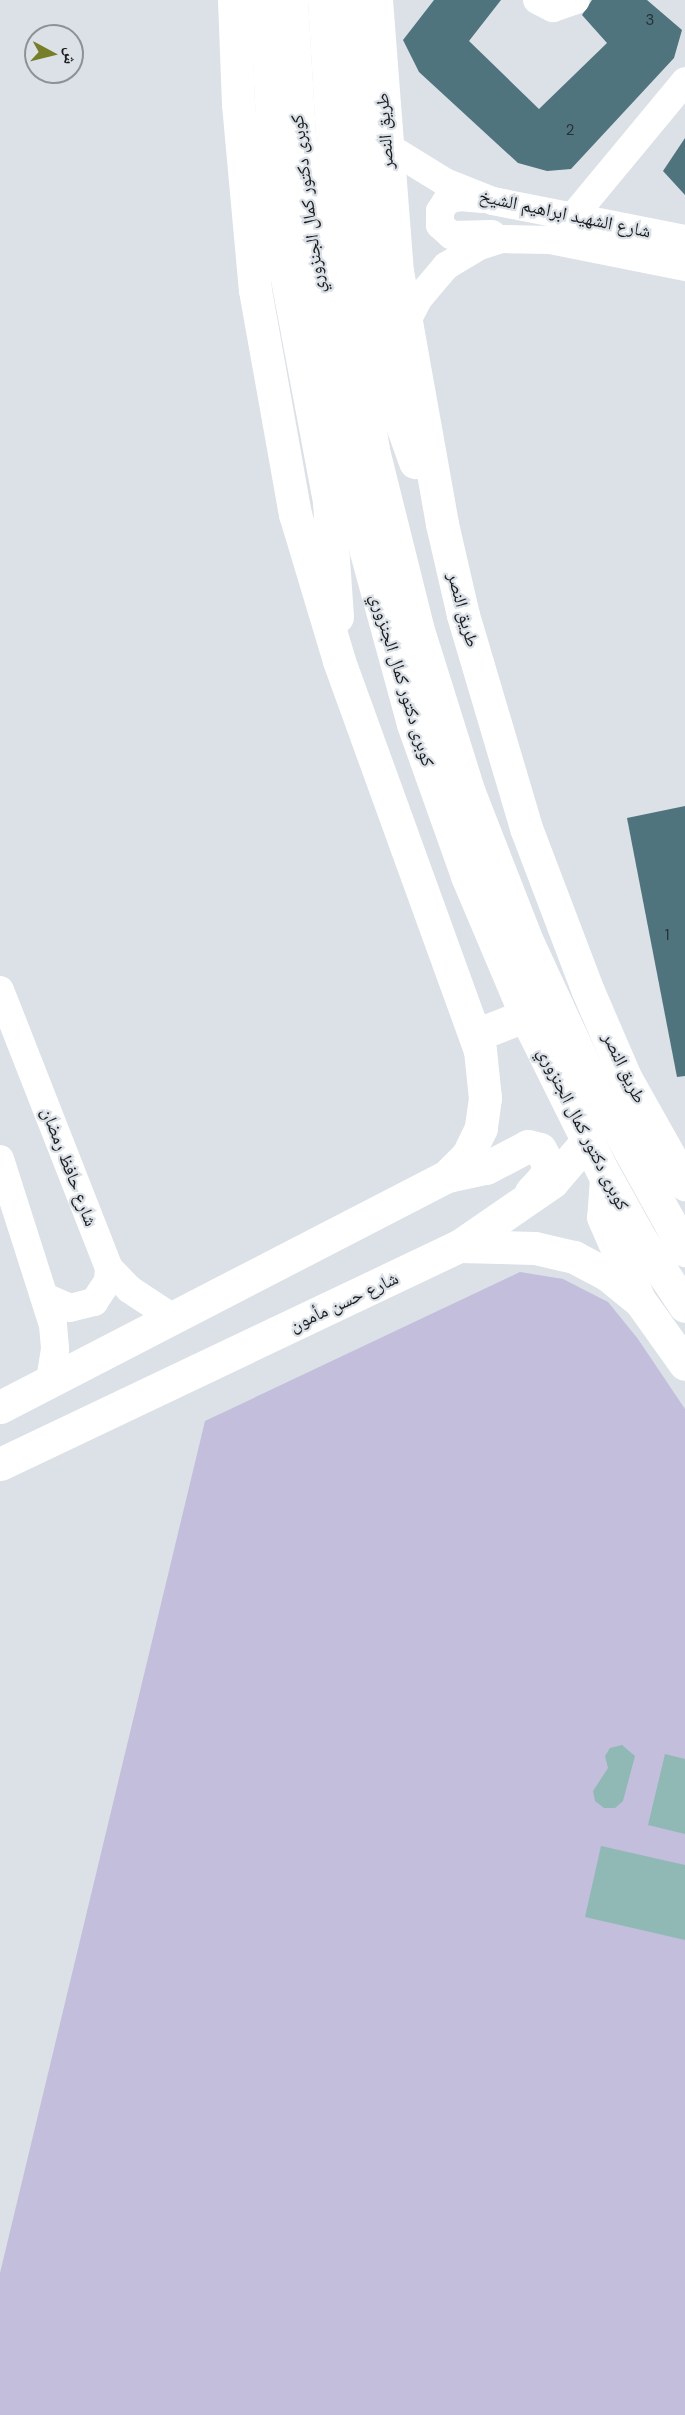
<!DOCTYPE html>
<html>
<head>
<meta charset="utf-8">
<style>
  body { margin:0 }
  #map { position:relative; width:685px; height:2415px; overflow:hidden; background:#dbe1e7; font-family:"DM Sans","Noto Naskh Arabic",sans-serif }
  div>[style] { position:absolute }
  .green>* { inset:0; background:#c2bedb }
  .water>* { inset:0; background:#90b9b6 }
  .building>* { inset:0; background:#50747e }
  .minor>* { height:28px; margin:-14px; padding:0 14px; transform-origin:14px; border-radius:14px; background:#fff }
  .major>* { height:33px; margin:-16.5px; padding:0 16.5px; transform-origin:16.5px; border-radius:16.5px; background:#fff }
  .highway>* { height:33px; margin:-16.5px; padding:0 16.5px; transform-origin:16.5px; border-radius:16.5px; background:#fff }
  span { translate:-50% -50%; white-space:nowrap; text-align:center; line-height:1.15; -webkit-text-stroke:4.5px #dbe1e7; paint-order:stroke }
  .number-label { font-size:15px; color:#273135 }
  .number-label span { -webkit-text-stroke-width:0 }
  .street-label { font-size:18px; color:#191b1d }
  .north { position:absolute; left:24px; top:24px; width:60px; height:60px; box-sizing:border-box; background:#dbe1e7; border:2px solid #8d9296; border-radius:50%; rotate:97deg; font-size:16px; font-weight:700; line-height:24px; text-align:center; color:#191b1d }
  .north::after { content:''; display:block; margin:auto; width:21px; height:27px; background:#777e29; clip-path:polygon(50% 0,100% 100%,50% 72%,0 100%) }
</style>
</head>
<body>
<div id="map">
  <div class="green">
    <i style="clip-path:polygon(520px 1272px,563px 1279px,608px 1302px,638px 1339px,685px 1409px,685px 2415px,0 2415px,0 2273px,205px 1421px)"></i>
  </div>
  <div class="water">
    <i style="clip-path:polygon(622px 1745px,635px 1756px,623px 1801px,615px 1808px,604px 1808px,595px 1801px,593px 1791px,608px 1768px,605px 1756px,610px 1748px)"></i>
    <i style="clip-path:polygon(665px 1754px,685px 1759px,685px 1834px,648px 1825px)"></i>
    <i style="clip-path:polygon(601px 1846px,685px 1865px,685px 1940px,585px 1917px)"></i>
  </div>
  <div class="building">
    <i style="clip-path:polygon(434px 0,501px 0,469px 41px,539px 109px,607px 43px,582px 15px,592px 0,647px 0,682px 30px,674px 58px,571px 169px,547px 171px,518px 163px,419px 72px,403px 40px)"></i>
    <i style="clip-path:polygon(685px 138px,685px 195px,663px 171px)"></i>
    <i style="clip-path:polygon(685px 806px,685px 1076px,677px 1077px,627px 818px)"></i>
  </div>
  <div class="minor">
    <i style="left:537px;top:0;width:18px;rotate:27deg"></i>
    <i style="left:553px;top:8px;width:24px;rotate:-19deg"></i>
    <i style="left:385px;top:145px;width:70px;rotate:31.7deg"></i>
    <i style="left:445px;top:182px;width:52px;rotate:21.6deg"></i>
    <i style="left:493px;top:201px;width:196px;rotate:11.2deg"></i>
    <i style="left:482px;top:199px;width:22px;rotate:-175deg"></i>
    <i style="left:460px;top:197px;width:13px;rotate:167deg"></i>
    <i style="left:447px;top:200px;width:13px;rotate:122deg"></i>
    <i style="left:440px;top:211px;width:14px;rotate:90deg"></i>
    <i style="left:440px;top:225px;width:15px;rotate:42deg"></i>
    <i style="left:451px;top:235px;width:41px;rotate:-1.4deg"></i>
    <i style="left:571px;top:219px;width:179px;rotate:-50.4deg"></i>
    <i style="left:406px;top:323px;width:28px;rotate:-63deg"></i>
    <i style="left:419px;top:298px;width:42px;rotate:-49.8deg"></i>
    <i style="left:446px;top:266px;width:39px;rotate:-31deg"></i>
    <i style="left:479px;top:246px;width:24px;rotate:-17deg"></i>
    <i style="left:502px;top:239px;width:48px;rotate:1.2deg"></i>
    <i style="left:550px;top:240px;width:138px;rotate:11.3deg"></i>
    <i style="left:0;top:990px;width:299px;rotate:68.6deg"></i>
    <i style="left:109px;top:1268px;width:29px;rotate:46deg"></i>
    <i style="left:129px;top:1289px;width:53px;rotate:33.4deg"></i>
    <i style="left:0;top:1159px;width:174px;rotate:72.3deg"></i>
    <i style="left:53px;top:1325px;width:24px;rotate:85deg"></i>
    <i style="left:55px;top:1349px;width:33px;rotate:99deg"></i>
    <i style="left:47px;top:1298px;width:25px;rotate:23deg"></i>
    <i style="left:70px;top:1308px;width:25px;rotate:-14deg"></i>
    <i style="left:94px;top:1302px;width:25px;rotate:-56deg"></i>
    <i style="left:108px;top:1281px;width:13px;rotate:-86deg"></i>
  </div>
  <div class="major">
    <i style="left:0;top:1407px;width:503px;rotate:-27.33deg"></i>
    <i style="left:447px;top:1176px;width:40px;rotate:-12deg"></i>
    <i style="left:486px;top:1168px;width:47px;rotate:-27.6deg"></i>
    <i style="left:528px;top:1146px;width:12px;rotate:14deg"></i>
    <i style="left:540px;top:1149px;width:19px;rotate:62deg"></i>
    <i style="left:549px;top:1166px;width:13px;rotate:113deg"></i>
    <i style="left:544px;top:1178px;width:19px;rotate:133deg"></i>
    <i style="left:0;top:1464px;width:508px;rotate:-25.41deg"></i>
    <i style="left:459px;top:1246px;width:113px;rotate:-34.5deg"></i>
    <i style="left:552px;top:1182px;width:46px;rotate:-49.4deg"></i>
    <i style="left:582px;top:1147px;width:36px;rotate:-60deg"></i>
  </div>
  <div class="highway">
    <i style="left:234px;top:0;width:104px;rotate:87.8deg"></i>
    <i style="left:238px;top:104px;width:187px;rotate:84.8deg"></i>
    <i style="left:255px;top:290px;width:228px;rotate:79.9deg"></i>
    <i style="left:295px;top:514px;width:153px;rotate:73.3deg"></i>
    <i style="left:339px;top:661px;width:414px;rotate:70.1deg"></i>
    <i style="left:480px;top:1050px;width:48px;rotate:84.1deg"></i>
    <i style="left:485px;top:1098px;width:30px;rotate:98deg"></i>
    <i style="left:481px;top:1128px;width:30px;rotate:116deg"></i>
    <i style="left:468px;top:1155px;width:30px;rotate:135deg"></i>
    <i style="left:266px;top:0;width:184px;rotate:87.2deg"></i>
    <i style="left:275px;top:184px;width:80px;rotate:83.5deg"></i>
    <i style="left:284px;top:263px;width:243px;rotate:79.3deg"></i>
    <i style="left:329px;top:502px;width:115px;rotate:86deg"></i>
    <i style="left:291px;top:0;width:136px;rotate:86.6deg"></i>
    <i style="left:299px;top:136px;width:233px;rotate:82.4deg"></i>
    <i style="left:330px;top:367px;width:188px;rotate:79deg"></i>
    <i style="left:366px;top:552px;width:178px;rotate:74.7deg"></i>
    <i style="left:413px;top:724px;width:161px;rotate:70.4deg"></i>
    <i style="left:467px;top:876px;width:162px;rotate:67.1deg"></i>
    <i style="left:530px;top:1025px;width:162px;rotate:63.6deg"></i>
    <i style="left:602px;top:1170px;width:80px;rotate:60.9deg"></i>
    <i style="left:641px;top:1240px;width:79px;rotate:56.3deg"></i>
    <i style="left:324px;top:0;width:203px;rotate:86.6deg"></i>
    <i style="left:336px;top:203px;width:75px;rotate:83.1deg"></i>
    <i style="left:345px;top:277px;width:175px;rotate:80.8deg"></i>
    <i style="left:373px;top:450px;width:182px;rotate:76deg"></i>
    <i style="left:417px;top:627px;width:171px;rotate:72.6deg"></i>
    <i style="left:468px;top:790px;width:160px;rotate:68.7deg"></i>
    <i style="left:526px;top:939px;width:160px;rotate:65.2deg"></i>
    <i style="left:593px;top:1084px;width:190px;rotate:61deg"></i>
    <i style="left:353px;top:0;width:244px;rotate:86.2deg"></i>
    <i style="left:369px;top:243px;width:103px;rotate:81.6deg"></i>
    <i style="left:384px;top:345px;width:74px;rotate:78.2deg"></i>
    <i style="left:399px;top:417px;width:48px;rotate:70.4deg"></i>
    <i style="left:376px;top:0;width:272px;rotate:85.6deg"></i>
    <i style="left:397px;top:271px;width:257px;rotate:79.9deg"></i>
    <i style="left:442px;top:524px;width:93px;rotate:77deg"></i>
    <i style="left:463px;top:615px;width:222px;rotate:73.5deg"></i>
    <i style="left:526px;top:828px;width:174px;rotate:69.2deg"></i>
    <i style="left:588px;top:991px;width:94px;rotate:66.7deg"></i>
    <i style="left:625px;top:1077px;width:123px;rotate:60.7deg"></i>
    <i style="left:476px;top:1035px;width:76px;rotate:-21.5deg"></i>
    <i style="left:606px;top:1178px;width:39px;rotate:94deg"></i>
    <i style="left:603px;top:1217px;width:85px;rotate:66.4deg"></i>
    <i style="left:459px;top:1246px;width:76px;rotate:1.5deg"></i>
    <i style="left:535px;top:1248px;width:40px;rotate:13deg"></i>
    <i style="left:574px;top:1257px;width:40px;rotate:28deg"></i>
    <i style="left:609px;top:1276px;width:40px;rotate:39deg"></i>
    <i style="left:640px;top:1301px;width:77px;rotate:54.5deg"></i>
  </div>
  <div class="number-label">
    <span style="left:650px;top:21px">3</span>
    <span style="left:570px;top:131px">2</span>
    <span style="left:667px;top:936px">1</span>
  </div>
  <div class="street-label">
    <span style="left:385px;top:131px;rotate:-94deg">طريق النصر</span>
    <span style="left:308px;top:204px;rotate:-97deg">كوبرى دكتور كمال الجنزوري</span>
    <span style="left:565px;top:214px;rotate:12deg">شارع الشهيد ابراهيم الشيخ</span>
    <span style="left:463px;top:610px;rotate:75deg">طريق النصر</span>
    <span style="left:402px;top:680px;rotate:73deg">كوبرى دكتور كمال الجنزوري</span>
    <span style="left:624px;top:1068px;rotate:64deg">طريق النصر</span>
    <span style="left:583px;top:1129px;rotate:63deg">كوبرى دكتور كمال الجنزوري</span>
    <span style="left:69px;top:1167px;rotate:69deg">شارع حافظ رمضان</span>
    <span style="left:344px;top:1302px;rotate:-25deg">شارع حسن مأمون</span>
  </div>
  <div class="north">ش</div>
</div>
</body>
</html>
